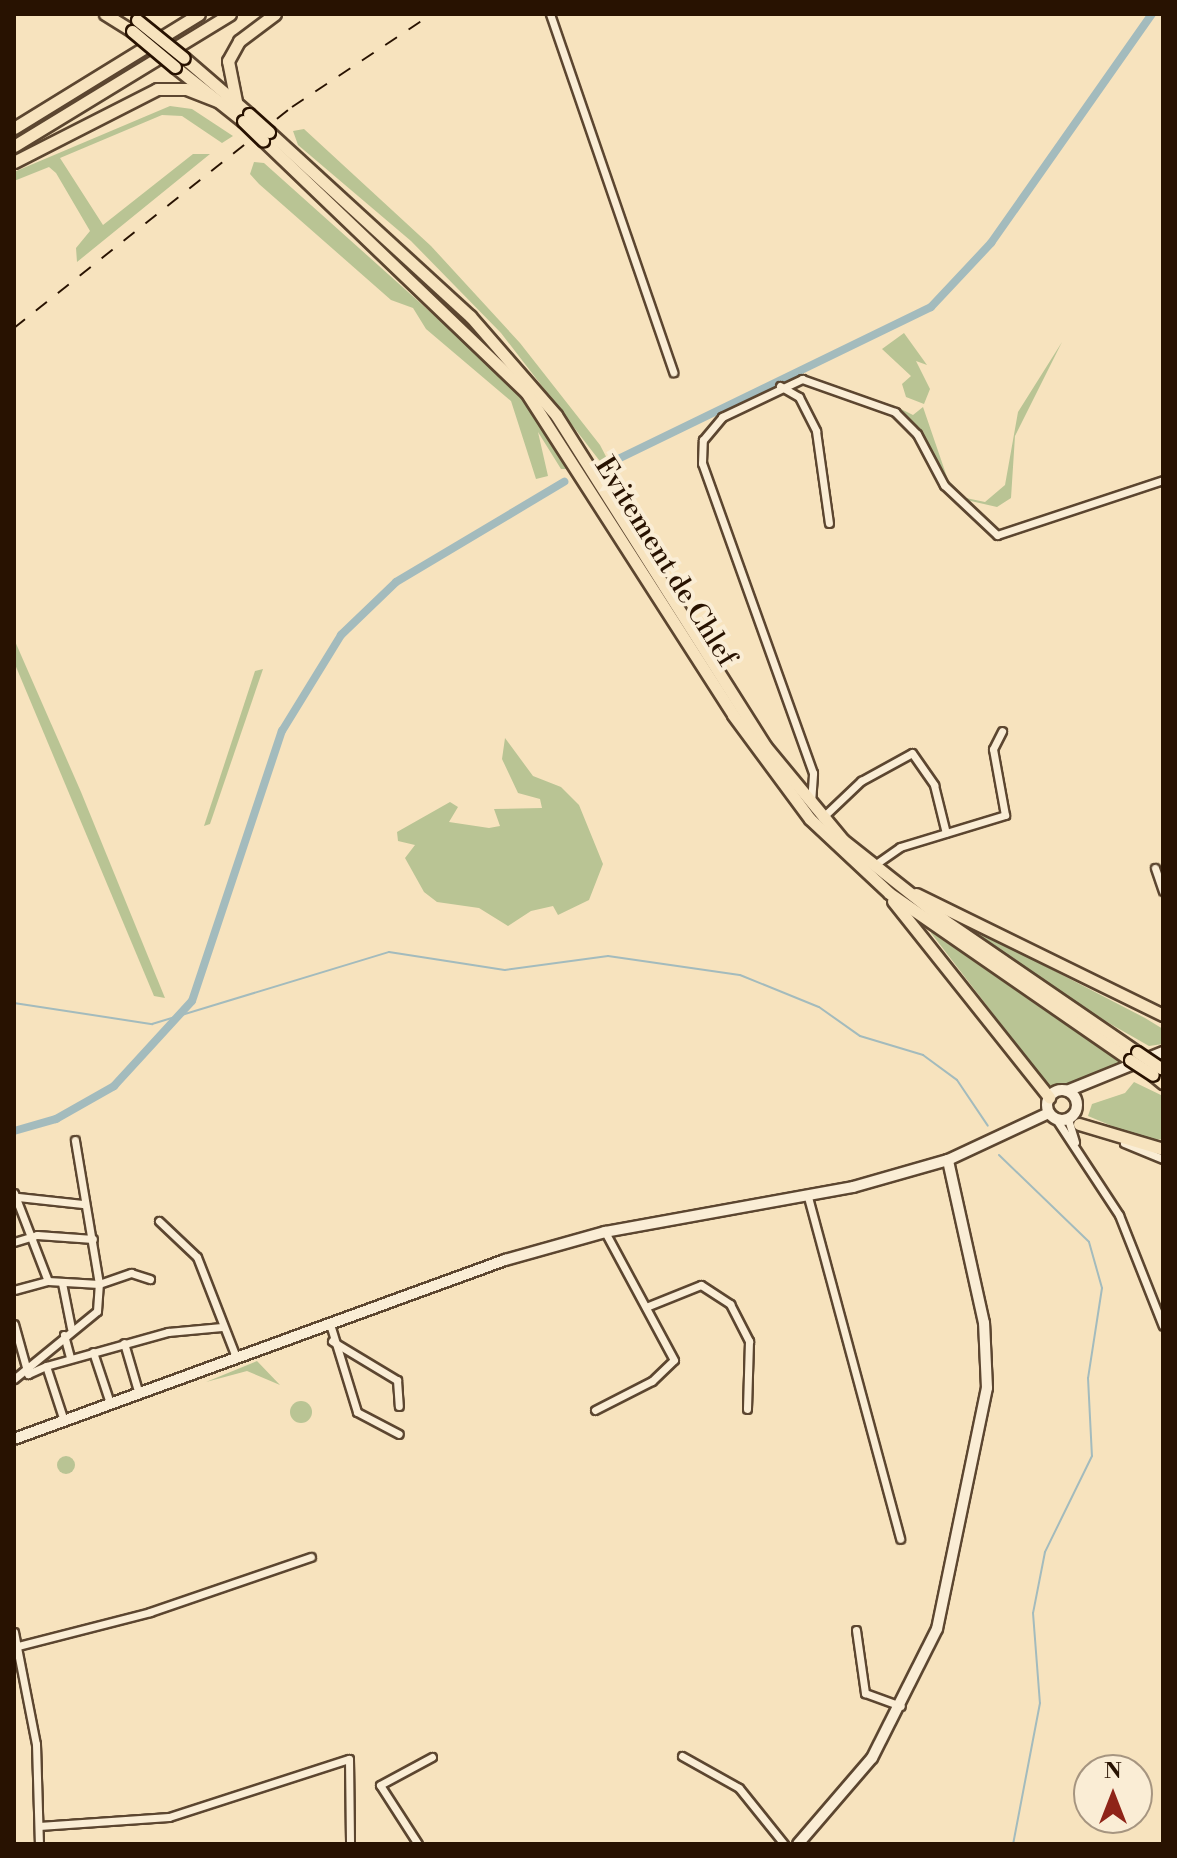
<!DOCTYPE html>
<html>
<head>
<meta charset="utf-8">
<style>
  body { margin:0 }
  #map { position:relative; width:1177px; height:1858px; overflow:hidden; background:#f7e3be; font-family:"Libre Bodoni",serif }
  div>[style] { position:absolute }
  .green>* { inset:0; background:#b9c494 }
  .round { border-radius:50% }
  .stream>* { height:2px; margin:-1px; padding:0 1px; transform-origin:1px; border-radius:1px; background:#a3bbbd }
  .canal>* { height:8px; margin:-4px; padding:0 4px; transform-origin:4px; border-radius:4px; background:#a3bbbd }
  .roads { filter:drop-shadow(2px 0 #5c4630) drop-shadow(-2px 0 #5c4630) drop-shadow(0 2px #5c4630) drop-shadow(0 -2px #5c4630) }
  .minor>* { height:7px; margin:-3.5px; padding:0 3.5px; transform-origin:3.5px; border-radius:3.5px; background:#faedd5 }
  .secondary>* { height:10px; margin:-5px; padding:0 5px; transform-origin:5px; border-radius:5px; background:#faedd5 }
  .secondary>.ring { margin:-5px; padding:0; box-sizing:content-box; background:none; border:10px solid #faedd5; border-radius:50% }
  .trunk>* { height:11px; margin:-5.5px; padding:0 5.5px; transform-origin:5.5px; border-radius:5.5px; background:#f7e3be }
  .rail>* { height:2px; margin-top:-1px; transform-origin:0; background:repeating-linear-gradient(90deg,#281201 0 14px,transparent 0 28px) }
  .bridges { filter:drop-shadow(2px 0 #281201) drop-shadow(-2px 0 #281201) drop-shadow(0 2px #281201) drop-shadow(0 -2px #281201) }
  .trunk-bridge>* { height:11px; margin:-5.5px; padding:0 5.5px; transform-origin:5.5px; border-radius:5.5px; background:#f7e3be }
  span { translate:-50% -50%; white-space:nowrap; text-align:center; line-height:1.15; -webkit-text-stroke:8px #faedd5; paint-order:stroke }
  .street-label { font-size:28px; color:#281201 }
  .frame { position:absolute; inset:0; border:16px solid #281201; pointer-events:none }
  .north { position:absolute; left:1073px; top:1754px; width:80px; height:80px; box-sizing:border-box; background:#faedd5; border:2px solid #a69580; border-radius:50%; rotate:0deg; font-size:22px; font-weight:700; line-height:32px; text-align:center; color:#281201 }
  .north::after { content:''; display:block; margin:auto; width:28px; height:36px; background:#8f2418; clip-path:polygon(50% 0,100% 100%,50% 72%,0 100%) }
</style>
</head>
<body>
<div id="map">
  <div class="green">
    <i style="clip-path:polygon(170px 106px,192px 109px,233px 136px,222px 143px,182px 116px,162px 115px,60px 158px,103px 225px,193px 154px,210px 154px,77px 262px,76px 248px,90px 231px,56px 173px,49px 167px,14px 181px,14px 172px)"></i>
    <i style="clip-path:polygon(304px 129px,431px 246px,520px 343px,600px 445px,626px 495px,501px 333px,411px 241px,298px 145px,293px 131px)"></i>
    <i style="clip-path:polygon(254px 162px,264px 163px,512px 385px,571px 469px,561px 469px,538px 432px,548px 476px,536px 479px,511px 401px,426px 329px,413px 308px,391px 300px,259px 184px,250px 174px)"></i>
    <i style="clip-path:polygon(904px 333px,927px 365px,916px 361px,930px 389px,924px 404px,906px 397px,902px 384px,911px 376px,882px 349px)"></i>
    <i style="clip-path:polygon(1062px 342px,1015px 436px,1011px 498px,997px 507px,962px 499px,938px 472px,910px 419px,891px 404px,913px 415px,923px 407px,948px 480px,966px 498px,985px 502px,1005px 485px,1018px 412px)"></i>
    <i style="clip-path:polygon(14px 639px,81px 792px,165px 998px,154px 996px,14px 662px)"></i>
    <i style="clip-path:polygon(263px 669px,210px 824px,204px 826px,255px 671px)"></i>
    <i style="clip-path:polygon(505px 738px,533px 776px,561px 787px,579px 805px,603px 864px,589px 900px,558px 915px,553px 906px,531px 911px,508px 926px,479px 908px,437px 902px,424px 892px,405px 858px,415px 845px,398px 841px,397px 832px,450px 802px,458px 807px,449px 822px,489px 828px,500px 826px,494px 809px,542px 808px,540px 799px,518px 793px,502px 759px)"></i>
    <i style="clip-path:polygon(960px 922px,1145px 1018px,1163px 1029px,1163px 1044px,1149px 1046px,1100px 1018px)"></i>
    <i style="clip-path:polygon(931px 933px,931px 932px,1125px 1066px,1070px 1087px,1048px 1085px)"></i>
    <i style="clip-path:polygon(1134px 1082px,1163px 1096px,1163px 1139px,1148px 1141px,1088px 1116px,1092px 1104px,1125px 1093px)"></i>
    <i style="clip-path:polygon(257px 1361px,280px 1385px,247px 1371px,206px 1382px)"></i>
    <i class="round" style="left:290px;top:1401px;width:22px;height:22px"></i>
    <i class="round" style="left:57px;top:1456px;width:18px;height:18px"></i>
  </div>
  <div class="stream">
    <i style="left:14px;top:1003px;width:140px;rotate:8.7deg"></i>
    <i style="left:152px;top:1024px;width:248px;rotate:-16.9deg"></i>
    <i style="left:389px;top:952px;width:117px;rotate:8.8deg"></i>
    <i style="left:505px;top:970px;width:104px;rotate:-7.7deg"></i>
    <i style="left:608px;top:956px;width:133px;rotate:8.2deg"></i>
    <i style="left:740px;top:975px;width:85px;rotate:22.1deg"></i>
    <i style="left:819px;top:1007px;width:50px;rotate:35.3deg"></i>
    <i style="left:860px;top:1036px;width:66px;rotate:16.8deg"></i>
    <i style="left:923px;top:1055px;width:42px;rotate:36.3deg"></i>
    <i style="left:957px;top:1080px;width:55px;rotate:56deg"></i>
    <i style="left:999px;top:1155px;width:125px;rotate:44deg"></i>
    <i style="left:1089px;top:1242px;width:48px;rotate:74.2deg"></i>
    <i style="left:1102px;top:1288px;width:91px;rotate:98.8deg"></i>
    <i style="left:1088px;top:1378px;width:78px;rotate:87.1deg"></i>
    <i style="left:1092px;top:1456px;width:107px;rotate:116.1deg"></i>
    <i style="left:1045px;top:1552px;width:62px;rotate:101.1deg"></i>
    <i style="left:1033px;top:1613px;width:90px;rotate:85.6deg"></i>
    <i style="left:1040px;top:1703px;width:144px;rotate:100.8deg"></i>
  </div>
  <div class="canal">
    <i style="left:616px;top:460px;width:350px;rotate:-25.9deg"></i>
    <i style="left:931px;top:307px;width:88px;rotate:-46.8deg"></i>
    <i style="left:991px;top:243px;width:280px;rotate:-54.9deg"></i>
    <i style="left:14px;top:1131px;width:44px;rotate:-15.9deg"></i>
    <i style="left:56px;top:1119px;width:67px;rotate:-29.6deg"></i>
    <i style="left:114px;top:1086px;width:115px;rotate:-47.5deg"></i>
    <i style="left:192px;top:1001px;width:285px;rotate:-71.6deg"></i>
    <i style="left:282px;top:731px;width:113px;rotate:-58.4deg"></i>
    <i style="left:341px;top:635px;width:76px;rotate:-43.9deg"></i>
    <i style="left:396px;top:582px;width:196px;rotate:-30.8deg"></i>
  </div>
  <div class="roads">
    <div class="minor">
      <i style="left:550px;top:14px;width:379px;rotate:71deg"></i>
      <i style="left:780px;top:386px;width:22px;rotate:30deg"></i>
      <i style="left:799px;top:397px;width:38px;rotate:63deg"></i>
      <i style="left:816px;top:431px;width:93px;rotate:82deg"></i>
      <i style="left:811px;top:803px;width:30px;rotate:-86deg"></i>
      <i style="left:813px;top:773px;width:329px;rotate:-109.7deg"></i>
      <i style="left:702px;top:463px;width:23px;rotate:-88deg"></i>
      <i style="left:703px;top:440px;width:30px;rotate:-50deg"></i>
      <i style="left:722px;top:417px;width:89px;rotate:-25.4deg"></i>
      <i style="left:802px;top:379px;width:99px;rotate:19.5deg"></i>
      <i style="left:895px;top:412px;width:31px;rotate:45deg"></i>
      <i style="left:917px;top:434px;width:58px;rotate:62.1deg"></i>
      <i style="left:944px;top:485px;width:73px;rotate:43.3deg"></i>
      <i style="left:997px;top:535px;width:175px;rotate:-18.3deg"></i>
      <i style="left:822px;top:818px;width:54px;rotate:-43.5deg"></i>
      <i style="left:861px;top:781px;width:58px;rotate:-28.8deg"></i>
      <i style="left:912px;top:753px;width:39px;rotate:55deg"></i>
      <i style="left:934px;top:785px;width:49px;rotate:76deg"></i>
      <i style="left:873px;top:866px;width:33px;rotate:-35deg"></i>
      <i style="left:900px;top:847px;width:110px;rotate:-16.9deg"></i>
      <i style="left:1005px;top:815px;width:67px;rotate:-100.3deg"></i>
      <i style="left:993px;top:749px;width:20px;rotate:-63deg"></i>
      <i style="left:1155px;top:868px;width:24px;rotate:71deg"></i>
      <i style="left:1056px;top:1119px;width:115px;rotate:56.7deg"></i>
      <i style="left:1119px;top:1215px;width:119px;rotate:68.4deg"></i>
      <i style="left:1068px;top:1119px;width:24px;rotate:73deg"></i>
      <i style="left:1124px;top:1143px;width:42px;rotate:22.3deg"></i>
      <i style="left:14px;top:1193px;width:94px;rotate:68.9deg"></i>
      <i style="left:48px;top:1281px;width:51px;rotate:3.4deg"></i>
      <i style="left:99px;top:1284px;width:34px;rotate:-19deg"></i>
      <i style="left:131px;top:1273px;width:20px;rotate:18deg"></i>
      <i style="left:18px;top:1197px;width:65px;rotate:6.1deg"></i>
      <i style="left:808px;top:1197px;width:354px;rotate:74.9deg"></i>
      <i style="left:159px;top:1221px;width:52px;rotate:43.5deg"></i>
      <i style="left:197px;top:1257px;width:107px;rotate:68.7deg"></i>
      <i style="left:14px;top:1242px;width:24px;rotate:-17deg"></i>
      <i style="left:37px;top:1235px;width:56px;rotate:4.1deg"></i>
      <i style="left:62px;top:1283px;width:46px;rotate:78.7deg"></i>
      <i style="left:14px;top:1290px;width:35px;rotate:-15deg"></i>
      <i style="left:646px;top:1307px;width:59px;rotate:-21.8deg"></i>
      <i style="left:701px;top:1285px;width:35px;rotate:33deg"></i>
      <i style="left:730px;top:1304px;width:42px;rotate:62.8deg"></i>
      <i style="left:749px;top:1341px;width:68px;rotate:91.7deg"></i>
      <i style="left:14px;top:1324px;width:52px;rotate:74.4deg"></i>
      <i style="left:28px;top:1374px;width:20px;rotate:-24deg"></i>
      <i style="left:330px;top:1324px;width:92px;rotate:72.9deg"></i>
      <i style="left:357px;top:1412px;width:47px;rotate:27.6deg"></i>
      <i style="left:64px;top:1335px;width:24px;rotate:75deg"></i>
      <i style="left:332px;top:1341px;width:76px;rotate:31deg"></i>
      <i style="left:397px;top:1380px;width:26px;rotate:86deg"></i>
      <i style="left:124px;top:1343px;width:50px;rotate:73.7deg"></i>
      <i style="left:93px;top:1352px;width:51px;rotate:71.6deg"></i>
      <i style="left:46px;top:1366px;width:127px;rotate:-15.6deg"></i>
      <i style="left:168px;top:1332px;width:54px;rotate:-5.3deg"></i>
      <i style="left:47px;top:1369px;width:52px;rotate:71.9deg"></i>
      <i style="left:14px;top:1379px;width:107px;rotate:-39.3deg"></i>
      <i style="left:97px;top:1311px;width:27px;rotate:-86deg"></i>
      <i style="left:99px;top:1284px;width:146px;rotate:-99.5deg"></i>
      <i style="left:595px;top:1410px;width:64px;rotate:-27deg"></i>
      <i style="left:652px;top:1381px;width:30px;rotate:-44deg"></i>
      <i style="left:674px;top:1360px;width:145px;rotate:-118.3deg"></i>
      <i style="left:856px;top:1630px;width:64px;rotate:81.9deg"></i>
      <i style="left:865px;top:1693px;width:38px;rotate:20deg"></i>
      <i style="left:14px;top:1632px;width:114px;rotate:78.9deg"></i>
      <i style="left:36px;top:1744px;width:100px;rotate:88.3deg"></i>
      <i style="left:18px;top:1646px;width:136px;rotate:-14.4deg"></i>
      <i style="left:150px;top:1612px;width:170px;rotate:-18.9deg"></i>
      <i style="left:682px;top:1756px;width:65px;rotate:29.3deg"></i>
      <i style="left:739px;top:1788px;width:72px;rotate:51.2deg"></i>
      <i style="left:39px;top:1826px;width:130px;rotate:-4deg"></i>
      <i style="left:169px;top:1817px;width:189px;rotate:-17.9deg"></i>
      <i style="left:349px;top:1759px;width:85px;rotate:89.3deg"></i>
      <i style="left:418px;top:1844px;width:70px;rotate:-122.8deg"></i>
      <i style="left:380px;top:1785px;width:59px;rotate:-28.3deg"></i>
    </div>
    <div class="secondary">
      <i class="ring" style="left:1047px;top:1090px;width:20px;height:20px"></i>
      <i style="left:1067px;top:1091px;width:104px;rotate:-22.1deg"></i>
      <i style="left:14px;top:1439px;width:523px;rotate:-20.03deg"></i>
      <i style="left:505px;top:1260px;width:104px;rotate:-15.6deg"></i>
      <i style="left:605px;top:1232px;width:252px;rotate:-10.3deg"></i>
      <i style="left:853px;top:1187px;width:99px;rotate:-15.9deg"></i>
      <i style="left:948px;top:1160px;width:111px;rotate:-25deg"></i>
      <i style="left:798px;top:1844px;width:113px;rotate:-49.3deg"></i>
      <i style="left:872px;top:1758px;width:144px;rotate:-63.3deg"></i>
      <i style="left:937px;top:1629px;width:246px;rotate:-78.3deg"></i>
      <i style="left:987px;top:1388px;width:65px;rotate:-92.6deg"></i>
      <i style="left:984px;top:1323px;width:167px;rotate:-102.5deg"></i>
    </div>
    <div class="trunk">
      <i style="left:105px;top:14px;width:32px;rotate:32deg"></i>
      <i style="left:184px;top:58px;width:86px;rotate:40.7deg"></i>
      <i style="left:175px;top:67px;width:87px;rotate:38.5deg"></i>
      <i style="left:236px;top:101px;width:41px;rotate:-101.3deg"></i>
      <i style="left:228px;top:61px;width:23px;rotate:-61deg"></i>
      <i style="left:239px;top:41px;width:45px;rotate:-36.9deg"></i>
      <i style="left:14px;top:128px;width:217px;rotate:-31.6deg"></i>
      <i style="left:269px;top:132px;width:273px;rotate:42.5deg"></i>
      <i style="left:470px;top:316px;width:131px;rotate:49deg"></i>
      <i style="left:556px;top:415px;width:393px;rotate:57.7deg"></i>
      <i style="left:766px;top:747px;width:121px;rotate:50.4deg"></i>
      <i style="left:843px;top:840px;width:129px;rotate:38.4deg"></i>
      <i style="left:944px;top:920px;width:234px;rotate:34.4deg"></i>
      <i style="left:263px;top:140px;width:364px;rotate:43.8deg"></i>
      <i style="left:526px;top:392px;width:384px;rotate:57.3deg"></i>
      <i style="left:733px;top:715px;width:129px;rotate:53.5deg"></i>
      <i style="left:810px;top:819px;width:108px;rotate:43.1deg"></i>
      <i style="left:889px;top:893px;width:293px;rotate:34.7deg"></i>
      <i style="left:14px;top:146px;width:253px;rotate:-31.4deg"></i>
      <i style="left:14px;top:162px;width:161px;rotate:-27deg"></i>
      <i style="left:157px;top:89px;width:29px"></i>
      <i style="left:186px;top:89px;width:44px;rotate:21.3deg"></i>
      <i style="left:916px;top:894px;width:275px;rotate:26.1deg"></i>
      <i style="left:893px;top:901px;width:251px;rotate:51.5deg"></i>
      <i style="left:1153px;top:1075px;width:13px;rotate:39deg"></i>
      <i style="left:1079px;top:1124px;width:88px;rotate:16.6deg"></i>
    </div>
  </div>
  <div class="rail">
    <i style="left:14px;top:328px;width:355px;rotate:-38.5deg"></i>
    <i style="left:292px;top:107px;width:168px;rotate:-33.6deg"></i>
  </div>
  <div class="bridges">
    <div class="trunk-bridge">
      <i style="left:137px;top:20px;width:60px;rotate:39deg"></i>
      <i style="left:132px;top:31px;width:56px;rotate:39.9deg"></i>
      <i style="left:249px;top:114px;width:27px;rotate:42deg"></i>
      <i style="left:243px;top:121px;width:28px;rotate:44deg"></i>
      <i style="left:1137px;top:1052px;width:29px;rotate:34deg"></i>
      <i style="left:1130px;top:1060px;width:27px;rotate:33deg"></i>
    </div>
  </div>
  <div class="street-label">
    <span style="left:665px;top:562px;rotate:58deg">Evitement de Chlef</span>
  </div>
  <div class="frame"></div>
  <div class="north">N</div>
</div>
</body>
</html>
